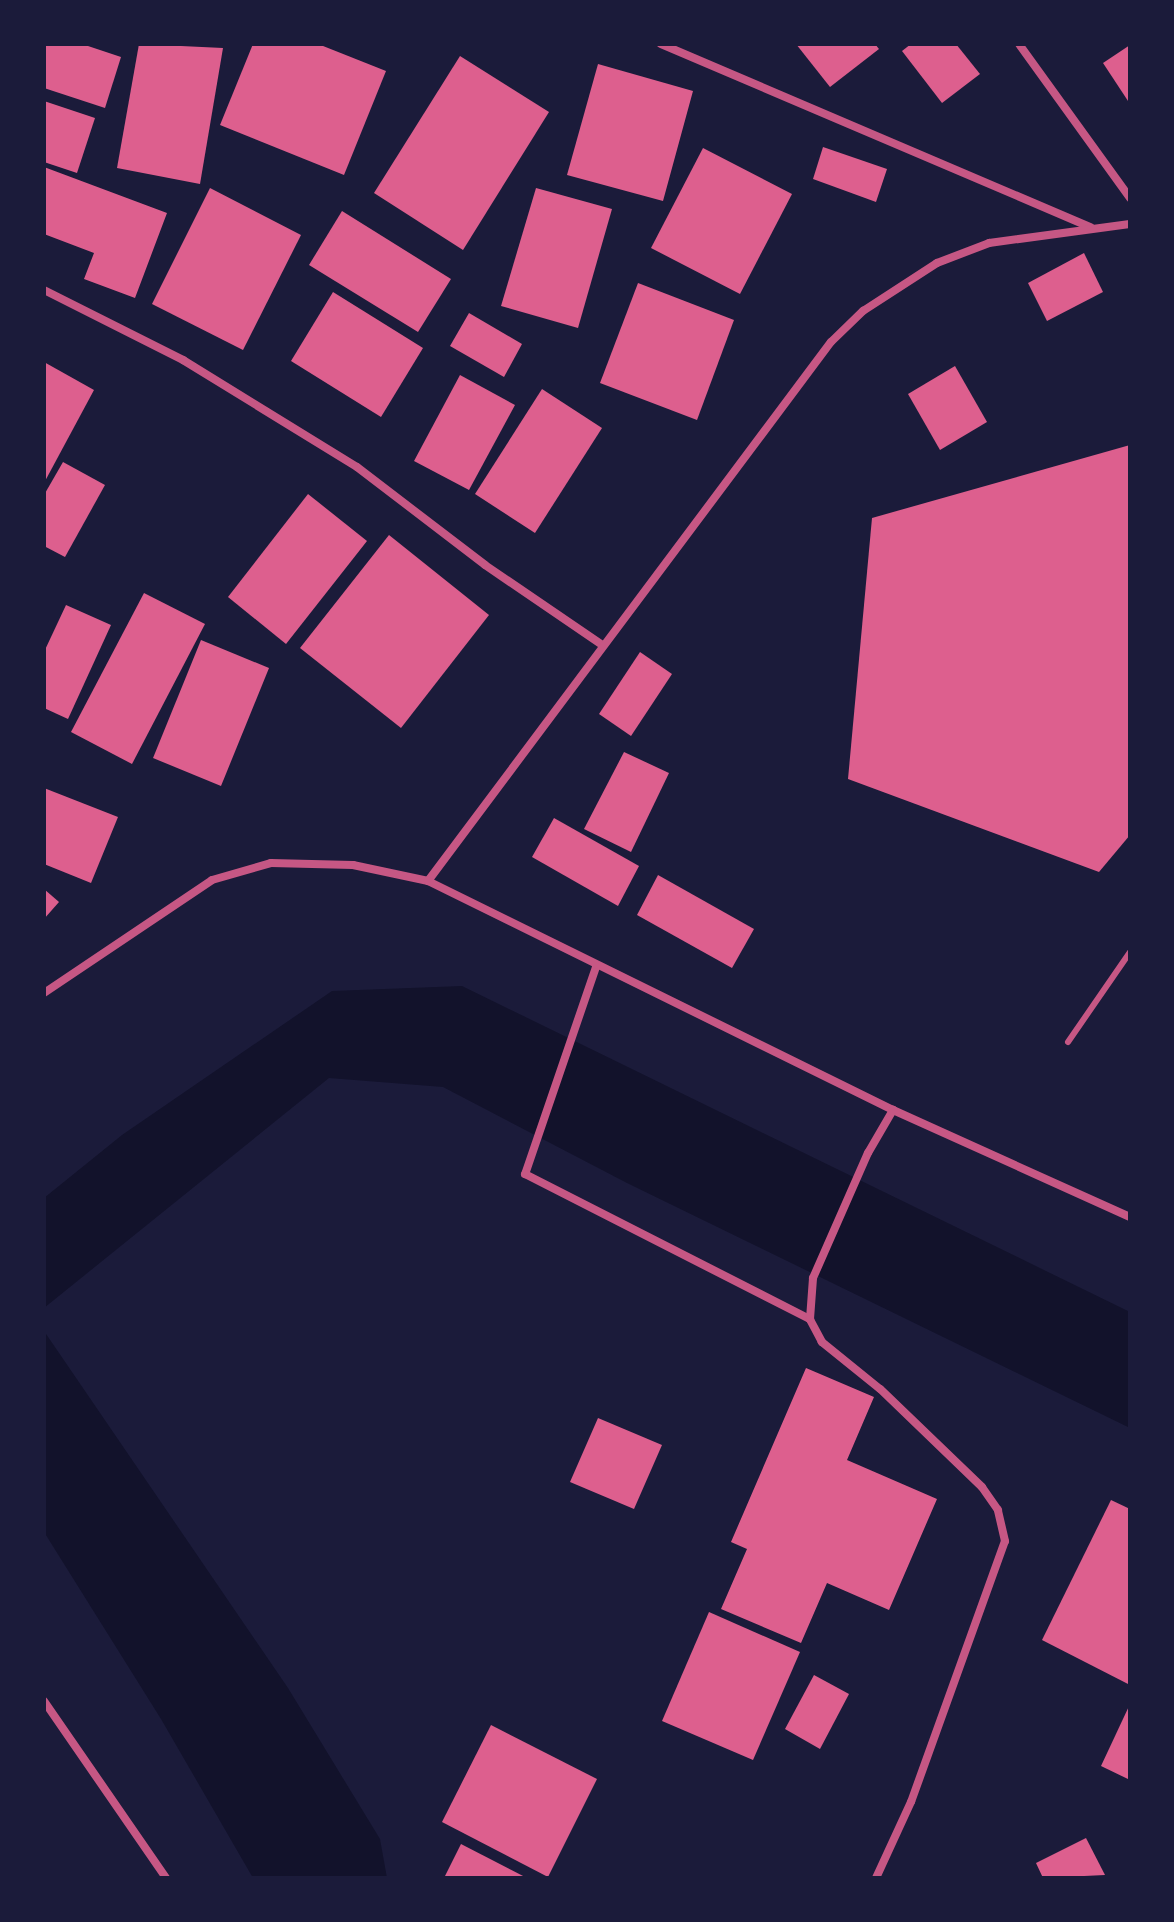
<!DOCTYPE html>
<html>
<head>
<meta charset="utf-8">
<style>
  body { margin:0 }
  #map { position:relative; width:1174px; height:1922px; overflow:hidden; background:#1b1b3a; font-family:"Fira Sans",sans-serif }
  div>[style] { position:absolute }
  .water>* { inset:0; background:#12122b }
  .building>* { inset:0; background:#dd5f8e }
  .service>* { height:6px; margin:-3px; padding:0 3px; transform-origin:3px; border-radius:3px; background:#c65784 }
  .minor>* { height:8px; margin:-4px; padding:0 4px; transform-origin:4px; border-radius:4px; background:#c65784 }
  span { translate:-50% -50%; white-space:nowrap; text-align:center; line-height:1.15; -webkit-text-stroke:8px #1b1b3a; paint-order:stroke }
  .frame { position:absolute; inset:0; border:46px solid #1b1b3a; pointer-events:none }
</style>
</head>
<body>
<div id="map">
  <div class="water">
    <i style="clip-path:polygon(462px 986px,1130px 1312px,1130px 1428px,627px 1183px,443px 1087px,329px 1078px,44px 1308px,44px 1198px,122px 1135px,332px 991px)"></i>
    <i style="clip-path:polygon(44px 1331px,288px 1688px,380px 1839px,387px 1878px,253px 1878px,161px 1719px,44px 1532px)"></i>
  </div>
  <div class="building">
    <i style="clip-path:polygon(44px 44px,82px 44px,121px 57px,105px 108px,44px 88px)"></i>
    <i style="clip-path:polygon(139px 44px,223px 48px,200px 184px,117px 168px)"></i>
    <i style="clip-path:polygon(253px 44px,318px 44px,386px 71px,344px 175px,220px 125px)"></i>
    <i style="clip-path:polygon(796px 44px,875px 44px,879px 49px,830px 87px)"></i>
    <i style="clip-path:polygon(911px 44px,956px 44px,980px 74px,942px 103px,902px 51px)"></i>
    <i style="clip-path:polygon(1130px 45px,1130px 104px,1103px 63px)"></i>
    <i style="clip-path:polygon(460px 56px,549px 112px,463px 250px,374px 193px)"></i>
    <i style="clip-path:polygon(598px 64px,693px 91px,663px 201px,567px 175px)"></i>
    <i style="clip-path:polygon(44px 101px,95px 118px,77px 173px,44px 162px)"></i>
    <i style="clip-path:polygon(823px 147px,887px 169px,876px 202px,813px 179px)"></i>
    <i style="clip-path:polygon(703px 148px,792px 194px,740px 294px,651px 248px)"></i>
    <i style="clip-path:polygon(44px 167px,167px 213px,135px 298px,84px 279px,94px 253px,44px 234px)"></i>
    <i style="clip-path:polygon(210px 188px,301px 235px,243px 350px,152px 304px)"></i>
    <i style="clip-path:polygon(536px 188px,612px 209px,578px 328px,501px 306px)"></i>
    <i style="clip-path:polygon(342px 211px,451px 279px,418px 332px,309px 265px)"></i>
    <i style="clip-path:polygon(1084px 253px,1103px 292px,1047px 321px,1028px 283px)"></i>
    <i style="clip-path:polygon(638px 283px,734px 320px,697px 420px,600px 383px)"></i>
    <i style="clip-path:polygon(333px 292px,423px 348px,381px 417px,291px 361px)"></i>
    <i style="clip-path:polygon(469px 313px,522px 344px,504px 377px,450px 346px)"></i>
    <i style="clip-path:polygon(44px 362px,94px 390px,44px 483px)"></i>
    <i style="clip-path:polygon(955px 366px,987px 422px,940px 450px,908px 394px)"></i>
    <i style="clip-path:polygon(460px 375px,515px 405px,469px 490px,414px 461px)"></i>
    <i style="clip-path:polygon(542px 389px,602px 428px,535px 533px,475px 494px)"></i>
    <i style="clip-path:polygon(1130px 445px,1130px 835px,1099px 872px,848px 779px,872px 518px)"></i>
    <i style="clip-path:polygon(63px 462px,105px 485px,65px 557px,44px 546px,44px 495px)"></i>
    <i style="clip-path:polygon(308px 494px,367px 541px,286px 644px,228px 597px)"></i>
    <i style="clip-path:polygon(389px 535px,489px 615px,401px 728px,300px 648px)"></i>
    <i style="clip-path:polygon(144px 593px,205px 624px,132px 764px,71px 732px)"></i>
    <i style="clip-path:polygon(66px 605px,111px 625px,68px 719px,44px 708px,44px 652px)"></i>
    <i style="clip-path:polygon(201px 640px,269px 668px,221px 786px,153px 758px)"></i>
    <i style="clip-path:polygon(640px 652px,672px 674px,631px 736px,599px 714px)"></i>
    <i style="clip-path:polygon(624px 752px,669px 773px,631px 852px,584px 829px)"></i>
    <i style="clip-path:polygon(44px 788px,118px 817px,91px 883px,44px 864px)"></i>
    <i style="clip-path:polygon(554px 818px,639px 866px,618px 906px,532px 857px)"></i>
    <i style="clip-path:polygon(658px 875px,754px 929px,732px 968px,637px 915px)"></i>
    <i style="clip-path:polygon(44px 889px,59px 902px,44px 919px)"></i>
    <i style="clip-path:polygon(806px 1368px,874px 1397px,847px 1460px,937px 1499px,889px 1610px,827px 1583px,801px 1643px,721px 1609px,747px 1549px,731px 1542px)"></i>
    <i style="clip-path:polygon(598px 1418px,662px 1445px,634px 1509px,570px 1482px)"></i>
    <i style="clip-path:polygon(1111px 1500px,1130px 1509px,1130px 1685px,1042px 1640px)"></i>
    <i style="clip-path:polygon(709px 1612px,800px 1652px,753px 1760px,662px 1721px)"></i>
    <i style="clip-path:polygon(814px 1675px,849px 1694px,820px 1749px,785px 1729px)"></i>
    <i style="clip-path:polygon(1130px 1704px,1130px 1780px,1101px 1766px)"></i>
    <i style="clip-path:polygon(491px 1725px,597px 1779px,548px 1877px,442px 1822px)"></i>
    <i style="clip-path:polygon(1086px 1838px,1105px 1875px,1043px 1878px,1036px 1863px)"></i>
    <i style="clip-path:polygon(461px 1844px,527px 1878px,444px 1878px)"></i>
  </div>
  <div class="service">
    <i style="left:1068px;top:1042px;width:109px;rotate:-55.4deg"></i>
  </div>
  <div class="minor">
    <i style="left:661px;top:44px;width:467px;rotate:23.1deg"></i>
    <i style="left:1019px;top:44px;width:190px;rotate:54.2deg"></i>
    <i style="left:44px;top:290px;width:156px;rotate:26.7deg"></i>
    <i style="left:183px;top:360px;width:204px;rotate:31.6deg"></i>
    <i style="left:357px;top:467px;width:161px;rotate:37.4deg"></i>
    <i style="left:485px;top:565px;width:140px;rotate:34.3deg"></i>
    <i style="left:428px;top:881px;width:673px;rotate:-53.22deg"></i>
    <i style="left:831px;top:342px;width:45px;rotate:-44.1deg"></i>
    <i style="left:863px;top:311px;width:88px;rotate:-33deg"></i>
    <i style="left:937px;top:263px;width:56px;rotate:-21deg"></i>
    <i style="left:989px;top:243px;width:142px;rotate:-7.7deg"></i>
    <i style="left:596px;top:967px;width:219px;rotate:108.9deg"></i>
    <i style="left:525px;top:1174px;width:320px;rotate:27deg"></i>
    <i style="left:44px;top:993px;width:202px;rotate:-33.9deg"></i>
    <i style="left:212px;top:880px;width:61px;rotate:-16.1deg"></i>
    <i style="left:271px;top:863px;width:82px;rotate:1.4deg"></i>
    <i style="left:353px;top:865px;width:77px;rotate:12deg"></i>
    <i style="left:428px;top:881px;width:518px;rotate:26.22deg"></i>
    <i style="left:893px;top:1110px;width:260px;rotate:24.3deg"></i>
    <i style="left:44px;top:1701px;width:215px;rotate:55.4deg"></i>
    <i style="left:876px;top:1878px;width:84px;rotate:-65.3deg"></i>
    <i style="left:911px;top:1802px;width:277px;rotate:-70.2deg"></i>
    <i style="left:1005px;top:1541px;width:32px;rotate:-103deg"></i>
    <i style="left:998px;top:1510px;width:28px;rotate:-125deg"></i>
    <i style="left:982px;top:1487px;width:141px;rotate:-136.1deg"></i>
    <i style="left:880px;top:1389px;width:75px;rotate:-141deg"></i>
    <i style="left:822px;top:1342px;width:26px;rotate:-118deg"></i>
    <i style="left:810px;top:1319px;width:41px;rotate:-85.8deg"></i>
    <i style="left:813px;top:1278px;width:137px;rotate:-66.3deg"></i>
    <i style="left:868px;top:1153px;width:50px;rotate:-59.8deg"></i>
  </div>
  <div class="frame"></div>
</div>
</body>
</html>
